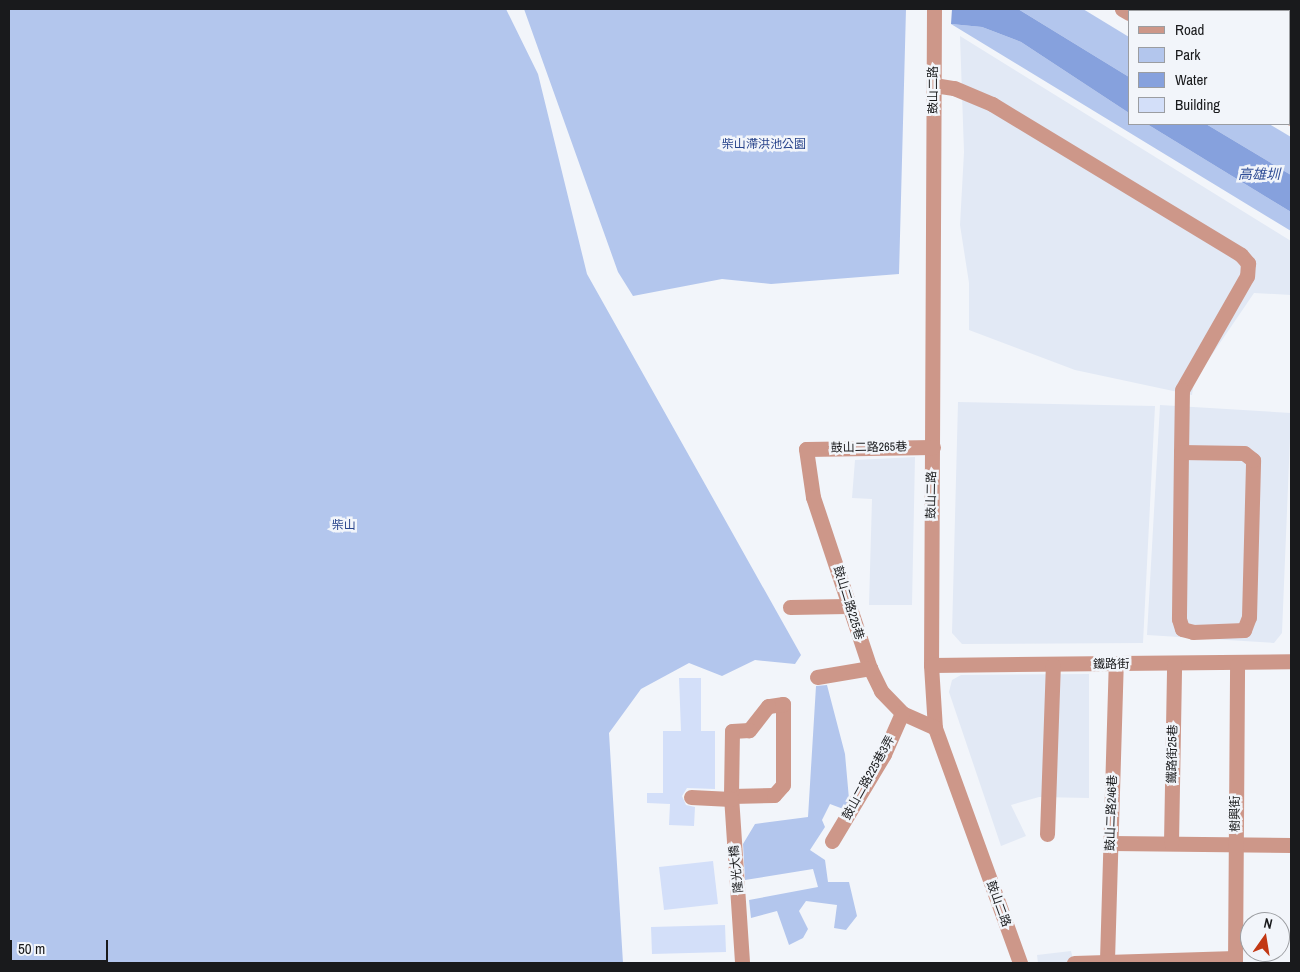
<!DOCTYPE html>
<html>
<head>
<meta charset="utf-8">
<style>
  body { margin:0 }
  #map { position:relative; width:1300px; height:972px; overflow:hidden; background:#f2f5fa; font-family:"Archivo Narrow","Noto Sans TC",sans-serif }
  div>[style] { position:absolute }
  .built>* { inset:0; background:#e2e9f5 }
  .green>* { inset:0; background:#b3c6ed }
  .water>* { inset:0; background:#86a1dd }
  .building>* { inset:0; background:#d3dff9 }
  .minor>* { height:15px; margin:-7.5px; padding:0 7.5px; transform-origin:7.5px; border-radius:7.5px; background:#cd9789 }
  span { translate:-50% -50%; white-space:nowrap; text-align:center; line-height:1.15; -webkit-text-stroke:5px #f2f5fa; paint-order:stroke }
  .street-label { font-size:12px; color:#191a1c }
  .park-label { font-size:12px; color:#28448b }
  .water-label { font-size:14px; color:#304e96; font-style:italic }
  .frame { position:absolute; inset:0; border:10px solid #191a1c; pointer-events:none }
  .legend { position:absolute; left:1128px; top:10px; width:162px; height:115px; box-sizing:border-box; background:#f2f5fa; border:1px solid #9b9da1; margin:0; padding:6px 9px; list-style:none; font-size:15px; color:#191a1c }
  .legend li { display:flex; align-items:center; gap:10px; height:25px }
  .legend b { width:25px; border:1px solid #9b9da1 }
  .north { position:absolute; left:1240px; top:912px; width:50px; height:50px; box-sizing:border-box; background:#f2f5fa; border:1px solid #9b9da1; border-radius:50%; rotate:13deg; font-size:14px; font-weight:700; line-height:20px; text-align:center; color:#191a1c }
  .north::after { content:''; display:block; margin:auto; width:18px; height:22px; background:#c23814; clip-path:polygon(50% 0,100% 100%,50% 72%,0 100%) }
  .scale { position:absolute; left:10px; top:940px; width:98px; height:22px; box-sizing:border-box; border:2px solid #191a1c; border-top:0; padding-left:6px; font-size:15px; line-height:18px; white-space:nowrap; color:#191a1c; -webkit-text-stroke:4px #f2f5fa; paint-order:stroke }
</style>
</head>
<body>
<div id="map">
  <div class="built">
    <i style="clip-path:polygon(960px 36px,1291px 241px,1291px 295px,1254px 293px,1194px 381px,1192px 395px,1075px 370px,969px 330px,969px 283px,960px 225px,964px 152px)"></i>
    <i style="clip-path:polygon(958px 402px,1155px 406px,1143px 643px,962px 644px,952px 633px)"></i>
    <i style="clip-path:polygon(1160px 405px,1291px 413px,1282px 633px,1274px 643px,1147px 635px)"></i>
    <i style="clip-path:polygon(915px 457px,912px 605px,869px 605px,872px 499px,852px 498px,855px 460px)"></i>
    <i style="clip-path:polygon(1089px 674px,1089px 798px,1039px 797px,1011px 805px,1026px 836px,1001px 846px,949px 692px,952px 680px,961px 675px)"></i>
    <i style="clip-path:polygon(1071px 951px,1074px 963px,1038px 963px,1037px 955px)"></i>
  </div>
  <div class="green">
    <i style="clip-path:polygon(9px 9px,506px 9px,538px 74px,587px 274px,801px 655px,795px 664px,755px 660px,722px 676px,689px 663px,641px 689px,609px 733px,623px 963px,9px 963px)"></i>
    <i style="clip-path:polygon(524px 9px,906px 9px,899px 274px,771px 284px,722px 279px,633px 296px,618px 272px)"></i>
    <i style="clip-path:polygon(1018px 9px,1083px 9px,1129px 37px,1129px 77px)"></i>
    <i style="clip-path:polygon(951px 24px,982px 27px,1021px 42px,1129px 113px,1129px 124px,1147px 124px,1291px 212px,1291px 231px)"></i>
    <i style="clip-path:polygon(1206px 124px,1269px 124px,1291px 137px,1291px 175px)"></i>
    <i style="clip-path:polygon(827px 685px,845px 754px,849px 799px,846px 810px,830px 804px,822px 820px,825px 827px,810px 850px,825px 860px,828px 882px,849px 882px,857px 916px,846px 930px,834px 928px,837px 905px,806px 901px,799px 911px,808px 929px,803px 938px,789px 945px,777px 911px,751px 918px,749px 900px,818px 887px,813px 869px,745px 880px,743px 844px,755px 824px,808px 817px,816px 686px)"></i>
  </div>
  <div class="water">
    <i style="clip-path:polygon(952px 9px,1018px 9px,1129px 77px,1129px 113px,1021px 42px,982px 27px,951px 24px)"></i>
    <i style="clip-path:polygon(1147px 124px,1206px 124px,1291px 175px,1291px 212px)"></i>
  </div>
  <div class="building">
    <i style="clip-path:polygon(679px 678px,701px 678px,701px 731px,715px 731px,715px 789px,687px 788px,682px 796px,686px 805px,695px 807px,694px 826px,669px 825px,670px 804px,647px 803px,647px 793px,663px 793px,663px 731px,681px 731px)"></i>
    <i style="clip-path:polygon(713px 861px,718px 904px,664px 910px,659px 867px)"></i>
    <i style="clip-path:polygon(725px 925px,726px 952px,652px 954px,651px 927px)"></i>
  </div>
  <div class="minor">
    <i style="left:934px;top:9px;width:656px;rotate:90.26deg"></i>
    <i style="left:931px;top:665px;width:63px;rotate:86.4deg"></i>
    <i style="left:935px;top:728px;width:250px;rotate:70.1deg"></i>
    <i style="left:1122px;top:9px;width:8px;rotate:30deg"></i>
    <i style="left:1148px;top:11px;width:3px;rotate:-45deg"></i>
    <i style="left:934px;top:85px;width:20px;rotate:9deg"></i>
    <i style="left:954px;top:88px;width:41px;rotate:22.8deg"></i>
    <i style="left:992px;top:104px;width:291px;rotate:31.2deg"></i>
    <i style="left:1241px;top:255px;width:11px;rotate:49deg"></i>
    <i style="left:1248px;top:263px;width:13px;rotate:94deg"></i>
    <i style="left:1247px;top:276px;width:131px;rotate:119.7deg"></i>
    <i style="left:1182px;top:390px;width:62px;rotate:90.9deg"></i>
    <i style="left:1181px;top:452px;width:167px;rotate:90.7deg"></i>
    <i style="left:1179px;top:619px;width:10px;rotate:73deg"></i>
    <i style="left:1182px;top:629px;width:11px;rotate:15deg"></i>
    <i style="left:1193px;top:632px;width:51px;rotate:-2.2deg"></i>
    <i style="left:1244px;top:630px;width:14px;rotate:-69deg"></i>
    <i style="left:1249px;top:617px;width:157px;rotate:-88.5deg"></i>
    <i style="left:1253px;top:460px;width:11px;rotate:-142deg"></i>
    <i style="left:1244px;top:453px;width:63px;rotate:-179.1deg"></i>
    <i style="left:1289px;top:117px;width:2px;rotate:27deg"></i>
    <i style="left:933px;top:447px;width:127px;rotate:179.1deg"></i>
    <i style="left:806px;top:449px;width:49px;rotate:81.7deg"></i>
    <i style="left:813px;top:497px;width:180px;rotate:71.6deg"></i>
    <i style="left:870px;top:668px;width:25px;rotate:64deg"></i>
    <i style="left:881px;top:691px;width:30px;rotate:46deg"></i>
    <i style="left:902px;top:713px;width:36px;rotate:24deg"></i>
    <i style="left:790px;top:607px;width:57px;rotate:-1deg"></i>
    <i style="left:931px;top:665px;width:360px;rotate:-0.6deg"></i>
    <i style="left:817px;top:677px;width:54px;rotate:-9.6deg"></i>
    <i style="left:731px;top:796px;width:43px;rotate:-1.3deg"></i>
    <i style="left:774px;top:795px;width:13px;rotate:-48deg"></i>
    <i style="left:783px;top:785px;width:81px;rotate:-90deg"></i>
    <i style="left:783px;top:704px;width:15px;rotate:172deg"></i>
    <i style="left:768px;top:706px;width:31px;rotate:128deg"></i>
    <i style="left:749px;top:730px;width:17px;rotate:177deg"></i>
    <i style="left:732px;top:731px;width:65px;rotate:90.9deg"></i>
    <i style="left:731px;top:796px;width:167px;rotate:86.2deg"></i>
    <i style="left:691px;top:797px;width:40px;rotate:2.9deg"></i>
    <i style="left:1047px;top:834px;width:169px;rotate:-88deg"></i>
    <i style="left:832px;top:841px;width:101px;rotate:-59.1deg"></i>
    <i style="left:884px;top:754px;width:45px;rotate:-66.3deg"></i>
    <i style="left:1111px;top:843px;width:180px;rotate:0.6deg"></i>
    <i style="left:1171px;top:843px;width:178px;rotate:-89deg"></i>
    <i style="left:1107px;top:960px;width:295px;rotate:-88.3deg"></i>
    <i style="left:1074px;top:963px;width:161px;rotate:-1.8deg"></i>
    <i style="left:1235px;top:963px;width:298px;rotate:-89.6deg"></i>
  </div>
  <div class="street-label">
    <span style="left:934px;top:90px;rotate:-90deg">鼓山二路</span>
    <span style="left:869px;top:448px;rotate:-1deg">鼓山二路265巷</span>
    <span style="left:932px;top:495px;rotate:-89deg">鼓山二路</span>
    <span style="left:848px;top:603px;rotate:73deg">鼓山二路225巷</span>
    <span style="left:1111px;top:665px">鐵路街</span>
    <span style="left:1173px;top:754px;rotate:-89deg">鐵路街25巷</span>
    <span style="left:869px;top:778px;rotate:-61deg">鼓山二路225巷3弄</span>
    <span style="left:1112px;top:813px;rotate:-88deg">鼓山二路246巷</span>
    <span style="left:1236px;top:814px;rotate:-90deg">樹興街</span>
    <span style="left:737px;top:869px;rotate:-96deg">隆光大橋</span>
    <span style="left:998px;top:904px;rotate:70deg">鼓山二路</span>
  </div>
  <div class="park-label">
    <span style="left:764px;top:145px">柴山滯洪池公園</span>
    <span style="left:344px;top:526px">柴山</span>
  </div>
  <div class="water-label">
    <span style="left:1259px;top:174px">高雄圳</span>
  </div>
  <div class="frame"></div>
  <ul class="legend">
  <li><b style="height:6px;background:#cd9789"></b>Road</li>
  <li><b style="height:14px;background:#b3c6ed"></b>Park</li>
  <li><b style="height:14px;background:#86a1dd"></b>Water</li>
  <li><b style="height:14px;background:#d3dff9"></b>Building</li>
  </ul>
  <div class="north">N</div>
  <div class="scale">50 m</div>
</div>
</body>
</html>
